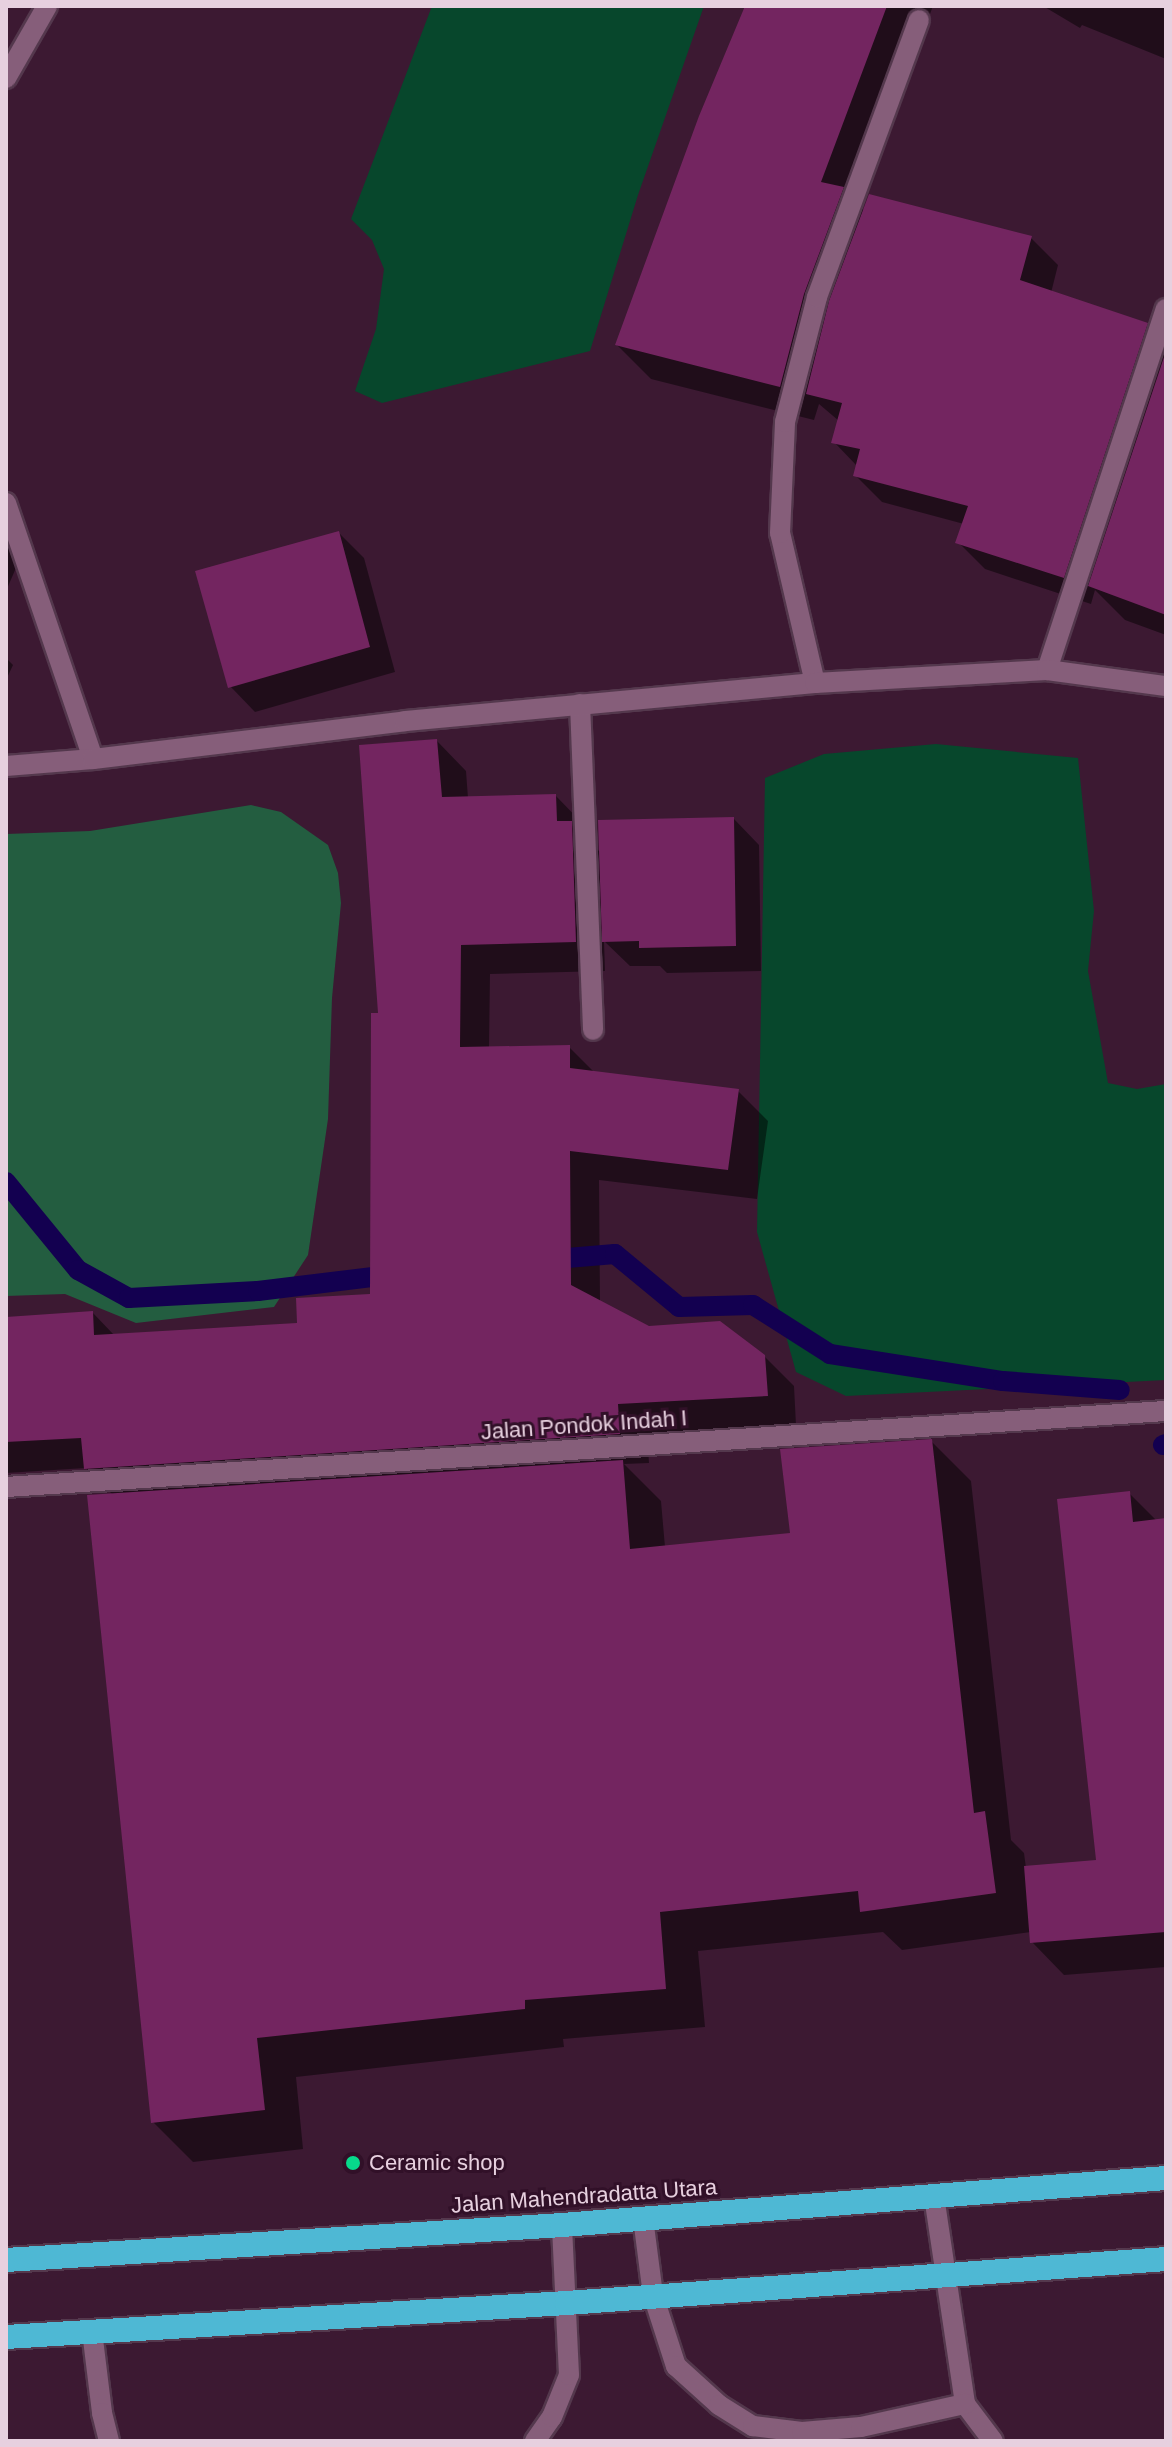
<!DOCTYPE html>
<html>
<head>
<meta charset="utf-8">
<style>
  body { margin:0 }
  #map { position:relative; width:1172px; height:2447px; overflow:hidden; background:#3c1932; font-family:Arial,sans-serif }
  div>[style] { position:absolute }
  .green>* { inset:0; background:#07472c }
  .forest>* { inset:0; background:#235d40 }
  .shadow>* { inset:0; background:#0007 }
  .stream>* { height:20px; margin:-10px; padding:0 10px; transform-origin:10px; border-radius:10px; background:#130050 }
  .building>* { inset:0; background:#732560 }
  .roads { filter:drop-shadow(2px 0 #54384d) drop-shadow(-2px 0 #54384d) drop-shadow(0 2px #54384d) drop-shadow(0 -2px #54384d) }
  .lane>* { height:20px; margin:-10px; padding:0 10px; transform-origin:10px; border-radius:10px; background:#865e7a }
  .street>* { height:20px; margin:-10px; padding:0 10px; transform-origin:10px; border-radius:10px; background:#865e7a }
  .highway>* { height:24px; margin:-12px; padding:0 12px; transform-origin:12px; border-radius:12px; background:#4eb8d4 }
  .dots>* { width:22px; height:22px; translate:-50% -50%; box-sizing:border-box; border:4px solid #311028; border-radius:50% }
  span { translate:-50% -50%; white-space:nowrap; text-align:center; line-height:1.15; -webkit-text-stroke:6px #311028; paint-order:stroke }
  .street-label { font-size:22px; color:#e7d0df }
  .poi-label { font-size:22px; color:#e7d0df }
  .left { translate:0 -50%; text-align:left }
  .frame { position:absolute; inset:0; border:8px solid #e7d0df; pointer-events:none }
</style>
</head>
<body>
<div id="map">
  <div class="green">
    <i style="clip-path:polygon(432px 6px,704px 6px,638px 195px,590px 351px,382px 403px,355px 391px,376px 329px,384px 269px,372px 240px,351px 219px)"></i>
    <i style="clip-path:polygon(936px 744px,1078px 758px,1094px 911px,1088px 971px,1108px 1083px,1137px 1089px,1166px 1084px,1166px 1380px,846px 1396px,796px 1372px,757px 1232px,765px 778px,824px 754px)"></i>
  </div>
  <div class="forest">
    <i style="clip-path:polygon(251px 805px,281px 812px,328px 845px,338px 873px,341px 903px,332px 998px,328px 1119px,308px 1255px,274px 1307px,136px 1323px,65px 1294px,6px 1296px,6px 834px,90px 831px)"></i>
  </div>
  <div class="shadow">
    <i style="clip-path:polygon(747px 6px,933px 6px,858px 205px,865px 211px,1031px 238px,1058px 265px,1051px 293px,1147px 325px,1166px 344px,1166px 635px,1125px 620px,1095px 590px,1091px 604px,985px 569px,958px 542px,964px 524px,882px 502px,855px 475px,857px 466px,834px 442px,839px 421px,819px 404px,814px 420px,651px 379px,617px 345px)"></i>
    <i style="clip-path:polygon(1043px 6px,1166px 6px,1166px 59px,1082px 25px,1080px 28px)"></i>
    <i style="clip-path:polygon(339px 533px,364px 558px,395px 672px,255px 712px,230px 686px)"></i>
    <i style="clip-path:polygon(6px 537px,22px 554px,6px 591px)"></i>
    <i style="clip-path:polygon(6px 658px,13px 665px,6px 680px)"></i>
    <i style="clip-path:polygon(437px 741px,466px 771px,468px 798px,556px 796px,585px 826px,586px 838px,601px 853px,734px 819px,759px 845px,761px 971px,667px 973px,660px 966px,630px 966px,604px 941px,605px 971px,490px 974px,489px 1048px,569px 1047px,596px 1074px,738px 1091px,768px 1121px,757px 1199px,599px 1180px,600px 1302px,648px 1328px,764px 1356px,794px 1386px,796px 1425px,647px 1433px,649px 1463px,624px 1464px,661px 1501px,665px 1547px,792px 1535px,931px 1441px,971px 1481px,1011px 1840px,1024px 1853px,1026px 1868px,1098px 1862px,1129px 1493px,1157px 1521px,1166px 1520px,1166px 1967px,1064px 1975px,1032px 1942px,1031px 1932px,902px 1950px,883px 1932px,698px 1951px,705px 2027px,563px 2039px,564px 2047px,296px 2077px,303px 2149px,193px 2162px,153px 2122px,113px 1495px,86px 1468px,6px 1473px,6px 1319px,93px 1313px,115px 1336px,300px 1325px,372px 1296px,380px 1015px)"></i>
  </div>
  <div class="stream">
    <i style="left:6px;top:1182px;width:114px;rotate:50.7deg"></i>
    <i style="left:78px;top:1270px;width:58px;rotate:28.8deg"></i>
    <i style="left:129px;top:1298px;width:129px;rotate:-3.1deg"></i>
    <i style="left:258px;top:1291px;width:139px;rotate:-7deg"></i>
    <i style="left:543px;top:1260px;width:72px;rotate:-4.8deg"></i>
    <i style="left:615px;top:1254px;width:83px;rotate:39.6deg"></i>
    <i style="left:679px;top:1307px;width:74px;rotate:-1.5deg"></i>
    <i style="left:753px;top:1305px;width:91px;rotate:32.5deg"></i>
    <i style="left:830px;top:1354px;width:175px;rotate:8.9deg"></i>
    <i style="left:1003px;top:1381px;width:117px;rotate:4.4deg"></i>
    <i style="left:1163px;top:1445px;width:3px;rotate:-18deg"></i>
  </div>
  <div class="building">
    <i style="clip-path:polygon(745px 6px,887px 6px,821px 182px,844px 187px,804px 294px,780px 387px,615px 345px,699px 116px)"></i>
    <i style="clip-path:polygon(869px 194px,1032px 236px,1020px 280px,1148px 323px,1064px 578px,955px 543px,968px 506px,853px 476px,860px 449px,831px 443px,842px 403px,806px 394px,829px 301px)"></i>
    <i style="clip-path:polygon(1166px 351px,1166px 615px,1088px 586px)"></i>
    <i style="clip-path:polygon(339px 531px,370px 647px,228px 688px,195px 571px)"></i>
    <i style="clip-path:polygon(437px 739px,442px 797px,556px 794px,557px 821px,572px 821px,576px 942px,461px 945px,460px 1047px,570px 1045px,570px 1068px,739px 1089px,728px 1170px,570px 1151px,571px 1285px,649px 1326px,720px 1321px,765px 1355px,768px 1396px,618px 1404px,620px 1434px,84px 1469px,81px 1438px,6px 1442px,6px 1317px,93px 1311px,94px 1335px,297px 1323px,296px 1298px,370px 1294px,371px 1013px,378px 1013px,359px 745px)"></i>
    <i style="clip-path:polygon(734px 817px,736px 946px,639px 948px,639px 941px,602px 942px,598px 820px)"></i>
    <i style="clip-path:polygon(932px 1439px,974px 1813px,985px 1811px,996px 1893px,860px 1912px,858px 1891px,660px 1912px,666px 1989px,525px 2000px,525px 2009px,257px 2038px,265px 2110px,151px 2123px,87px 1495px,623px 1460px,630px 1549px,790px 1533px,780px 1449px)"></i>
    <i style="clip-path:polygon(1130px 1491px,1133px 1522px,1166px 1518px,1166px 1932px,1030px 1943px,1024px 1866px,1096px 1860px,1057px 1499px)"></i>
  </div>
  <div class="roads">
    <div class="lane">
      <i style="left:934px;top:2196px;width:210px;rotate:81.5deg"></i>
      <i style="left:965px;top:2404px;width:46px;rotate:52.9deg"></i>
      <i style="left:643px;top:2218px;width:78px;rotate:82.6deg"></i>
      <i style="left:653px;top:2295px;width:75px;rotate:72.1deg"></i>
      <i style="left:676px;top:2366px;width:58px;rotate:42.2deg"></i>
      <i style="left:719px;top:2405px;width:40px;rotate:32deg"></i>
      <i style="left:753px;top:2426px;width:49px;rotate:7deg"></i>
      <i style="left:802px;top:2432px;width:59px;rotate:-4.8deg"></i>
      <i style="left:861px;top:2427px;width:107px;rotate:-12.5deg"></i>
      <i style="left:92px;top:2331px;width:83px;rotate:83deg"></i>
      <i style="left:102px;top:2413px;width:29px;rotate:76deg"></i>
    </div>
    <div class="street">
      <i style="left:6px;top:78px;width:83px;rotate:-60.3deg"></i>
      <i style="left:6px;top:503px;width:270px;rotate:71.2deg"></i>
      <i style="left:1047px;top:670px;width:380px;rotate:-71.8deg"></i>
      <i style="left:815px;top:683px;width:154px;rotate:-103.1deg"></i>
      <i style="left:780px;top:533px;width:111px;rotate:-87.4deg"></i>
      <i style="left:785px;top:422px;width:129px;rotate:-75.6deg"></i>
      <i style="left:817px;top:297px;width:295px;rotate:-69.8deg"></i>
      <i style="left:580px;top:704px;width:326px;rotate:87.7deg"></i>
      <i style="left:6px;top:766px;width:87px;rotate:-4.6deg"></i>
      <i style="left:93px;top:759px;width:314px;rotate:-6.9deg"></i>
      <i style="left:405px;top:721px;width:412px;rotate:-5.3deg"></i>
      <i style="left:815px;top:683px;width:232px;rotate:-3.2deg"></i>
      <i style="left:1047px;top:670px;width:120px;rotate:7.7deg"></i>
      <i style="left:6px;top:1487px;width:1162px;rotate:-3.75deg"></i>
      <i style="left:535px;top:2441px;width:29px;rotate:-55deg"></i>
      <i style="left:552px;top:2417px;width:45px;rotate:-68deg"></i>
      <i style="left:569px;top:2375px;width:150px;rotate:-92.7deg"></i>
    </div>
    <div class="highway">
      <i style="left:6px;top:2260px;width:557px;rotate:-3.6deg"></i>
      <i style="left:562px;top:2225px;width:606px;rotate:-4.45deg"></i>
      <i style="left:6px;top:2337px;width:562px;rotate:-3.47deg"></i>
      <i style="left:567px;top:2303px;width:601px;rotate:-4.2deg"></i>
    </div>
  </div>
  <div class="dots">
    <i style="left:353px;top:2163px;background:#07d98b"></i>
  </div>
  <div class="street-label">
    <span style="left:584px;top:1425px;rotate:-4deg">Jalan Pondok Indah I</span>
    <span style="left:584px;top:2196px;rotate:-4deg">Jalan Mahendradatta Utara</span>
  </div>
  <div class="poi-label">
    <span class="left" style="left:369px;top:2163px">Ceramic shop</span>
  </div>
  <div class="frame"></div>
</div>
</body>
</html>
